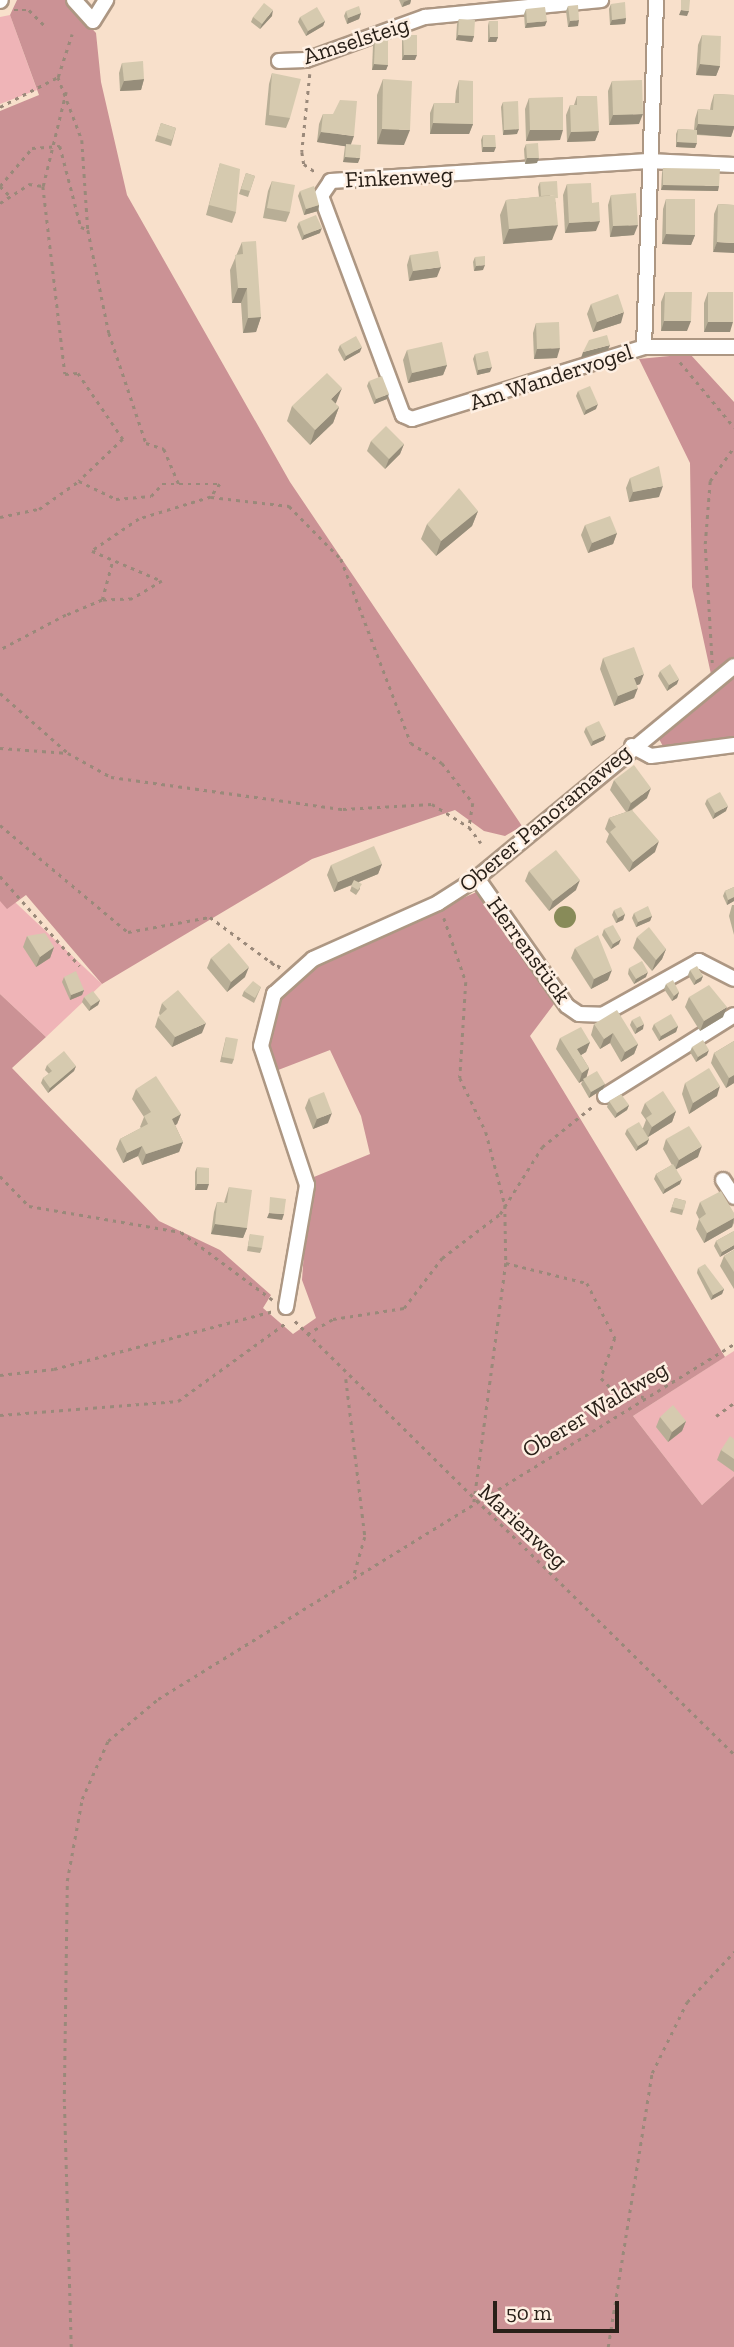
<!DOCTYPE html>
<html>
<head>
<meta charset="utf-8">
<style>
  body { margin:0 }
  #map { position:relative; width:734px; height:2347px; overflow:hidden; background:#f8e0cb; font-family:"Zilla Slab",serif }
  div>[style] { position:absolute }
  .green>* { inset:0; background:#efb4b7 }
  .forest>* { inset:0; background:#cb9295 }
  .water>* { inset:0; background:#888b59 }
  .round { border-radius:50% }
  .path>* { height:2.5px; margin-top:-1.25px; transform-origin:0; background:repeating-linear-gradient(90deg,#9a897a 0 3.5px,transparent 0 8.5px) }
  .roads { filter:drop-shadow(2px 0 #ad9783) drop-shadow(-2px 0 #ad9783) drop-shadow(0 2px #ad9783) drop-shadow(0 -2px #ad9783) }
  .minor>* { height:14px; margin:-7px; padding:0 7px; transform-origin:7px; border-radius:7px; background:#fff }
  .wall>* { inset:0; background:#b8ae96 }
  .shaded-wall>* { inset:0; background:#968d7a }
  .building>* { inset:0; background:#d6caaf }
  span { translate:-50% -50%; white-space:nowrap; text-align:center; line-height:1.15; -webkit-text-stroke:5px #feefe2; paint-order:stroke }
  .street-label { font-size:23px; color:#292018 }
  .scale { position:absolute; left:493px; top:2301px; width:126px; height:32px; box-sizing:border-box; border:4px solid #292018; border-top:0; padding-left:9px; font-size:21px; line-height:24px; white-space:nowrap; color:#292018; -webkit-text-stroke:5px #feefe2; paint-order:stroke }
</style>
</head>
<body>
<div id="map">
  <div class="green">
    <i style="clip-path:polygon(10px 15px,37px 90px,0 104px,0 17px)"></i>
    <i style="clip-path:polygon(0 888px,102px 984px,46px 1037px,0 994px)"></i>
    <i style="clip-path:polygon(734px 1351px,734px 1476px,702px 1505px,633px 1416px)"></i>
  </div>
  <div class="forest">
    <i style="clip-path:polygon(17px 0,66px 0,96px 33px,101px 82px,127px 195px,290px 482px,522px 826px,505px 836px,484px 831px,455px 810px,312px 859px,102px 984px,26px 895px,7px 909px,0 901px,0 111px,39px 95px,10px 15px)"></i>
    <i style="clip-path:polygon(690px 354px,734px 402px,734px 738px,665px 750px,658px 737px,714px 688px,692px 587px,690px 463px,639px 359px)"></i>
    <i style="clip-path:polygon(479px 891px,554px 1004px,530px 1036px,725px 1357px,633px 1416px,702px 1505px,734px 1476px,734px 2347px,0 2347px,0 994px,46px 1037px,12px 1068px,159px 1221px,220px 1250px,271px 1295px,263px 1308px,293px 1334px,316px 1318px,302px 1280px,309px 1179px,370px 1154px,361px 1116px,330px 1050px,273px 1072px,268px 1038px,277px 1003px,310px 968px,336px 953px)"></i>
  </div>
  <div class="water">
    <i class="round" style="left:554px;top:906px;width:22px;height:22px"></i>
  </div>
  <div class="path">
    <i style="left:14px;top:10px;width:15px"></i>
    <i style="left:29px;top:10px;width:24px;rotate:45deg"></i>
    <i style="left:310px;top:74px;width:78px;rotate:95.9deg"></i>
    <i style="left:302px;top:152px;width:12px;rotate:81deg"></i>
    <i style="left:304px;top:164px;width:16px;rotate:35deg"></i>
    <i style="left:58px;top:77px;width:67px;rotate:69.1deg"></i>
    <i style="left:82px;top:140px;width:90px;rotate:86.2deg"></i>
    <i style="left:88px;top:230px;width:105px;rotate:78.5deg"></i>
    <i style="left:109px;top:333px;width:116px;rotate:71.4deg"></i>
    <i style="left:146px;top:443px;width:19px;rotate:18deg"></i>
    <i style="left:164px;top:449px;width:39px;rotate:67deg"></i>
    <i style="left:0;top:107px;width:65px;rotate:-27.3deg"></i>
    <i style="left:58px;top:77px;width:45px;rotate:-72deg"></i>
    <i style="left:0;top:186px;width:50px;rotate:-49.9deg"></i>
    <i style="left:32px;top:148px;width:28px;rotate:-4deg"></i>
    <i style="left:60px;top:146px;width:84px;rotate:75.5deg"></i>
    <i style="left:81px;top:227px;width:8px;rotate:23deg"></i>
    <i style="left:0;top:186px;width:14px;rotate:45deg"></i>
    <i style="left:43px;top:186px;width:97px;rotate:-76.3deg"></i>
    <i style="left:0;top:203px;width:35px;rotate:-33deg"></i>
    <i style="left:29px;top:184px;width:14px;rotate:8deg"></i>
    <i style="left:43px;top:186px;width:189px;rotate:83.3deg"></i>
    <i style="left:65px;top:374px;width:13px;rotate:-4deg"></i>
    <i style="left:78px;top:373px;width:80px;rotate:55.7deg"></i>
    <i style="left:123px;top:439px;width:61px;rotate:136.3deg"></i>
    <i style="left:680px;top:362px;width:85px;rotate:50.3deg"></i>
    <i style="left:211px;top:497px;width:79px;rotate:6.6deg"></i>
    <i style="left:289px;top:506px;width:74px;rotate:45.5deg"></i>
    <i style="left:341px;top:559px;width:197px;rotate:69.2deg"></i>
    <i style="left:411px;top:743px;width:37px;rotate:33deg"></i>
    <i style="left:442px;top:763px;width:51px;rotate:52.2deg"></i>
    <i style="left:473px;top:803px;width:24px;rotate:99deg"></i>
    <i style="left:0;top:517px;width:40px;rotate:-12deg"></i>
    <i style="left:39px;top:509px;width:49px;rotate:-35deg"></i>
    <i style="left:79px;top:481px;width:41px;rotate:25.9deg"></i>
    <i style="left:116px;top:499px;width:35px;rotate:-5deg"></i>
    <i style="left:151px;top:496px;width:16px;rotate:-47deg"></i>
    <i style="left:162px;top:484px;width:58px"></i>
    <i style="left:220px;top:484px;width:16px;rotate:125deg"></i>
    <i style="left:211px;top:497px;width:75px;rotate:163deg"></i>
    <i style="left:139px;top:519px;width:57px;rotate:145.8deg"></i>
    <i style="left:92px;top:551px;width:76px;rotate:23.2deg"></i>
    <i style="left:162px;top:581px;width:35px;rotate:149deg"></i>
    <i style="left:132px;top:599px;width:30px;rotate:178deg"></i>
    <i style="left:102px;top:600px;width:39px;rotate:157deg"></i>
    <i style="left:66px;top:615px;width:75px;rotate:152.1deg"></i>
    <i style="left:102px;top:600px;width:42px;rotate:-75deg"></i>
    <i style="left:712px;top:663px;width:119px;rotate:-93.4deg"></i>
    <i style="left:705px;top:544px;width:63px;rotate:-85.5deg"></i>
    <i style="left:710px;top:481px;width:42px;rotate:-54.8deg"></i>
    <i style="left:0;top:693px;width:91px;rotate:41.4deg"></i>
    <i style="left:68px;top:753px;width:49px;rotate:29.2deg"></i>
    <i style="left:111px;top:777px;width:234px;rotate:7.9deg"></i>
    <i style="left:343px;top:809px;width:89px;rotate:-3.2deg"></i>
    <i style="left:432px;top:804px;width:44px;rotate:31.9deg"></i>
    <i style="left:469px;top:827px;width:20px;rotate:53deg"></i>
    <i style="left:0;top:748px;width:68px;rotate:4.2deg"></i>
    <i style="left:0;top:825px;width:167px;rotate:39.9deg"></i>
    <i style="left:128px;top:932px;width:83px;rotate:-10.4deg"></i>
    <i style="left:210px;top:917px;width:86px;rotate:36.5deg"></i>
    <i style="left:0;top:876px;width:120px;rotate:48.4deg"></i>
    <i style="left:444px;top:918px;width:68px;rotate:71deg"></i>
    <i style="left:466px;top:982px;width:96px;rotate:93.6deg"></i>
    <i style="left:460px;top:1078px;width:60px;rotate:64.3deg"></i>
    <i style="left:486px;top:1132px;width:75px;rotate:75.4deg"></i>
    <i style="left:505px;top:1205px;width:58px;rotate:89deg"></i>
    <i style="left:506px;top:1263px;width:241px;rotate:97.6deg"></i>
    <i style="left:270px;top:961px;width:14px;rotate:30deg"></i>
    <i style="left:0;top:1176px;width:42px;rotate:46deg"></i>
    <i style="left:29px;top:1206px;width:154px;rotate:9.7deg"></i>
    <i style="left:181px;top:1232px;width:114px;rotate:36.5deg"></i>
    <i style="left:506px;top:1263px;width:83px;rotate:13.9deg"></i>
    <i style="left:587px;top:1283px;width:62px;rotate:63deg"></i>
    <i style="left:615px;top:1338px;width:42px;rotate:109.3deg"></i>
    <i style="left:601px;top:1378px;width:21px;rotate:45deg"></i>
    <i style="left:616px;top:1393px;width:28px;rotate:8deg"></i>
    <i style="left:295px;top:1321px;width:617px;rotate:44.61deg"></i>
    <i style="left:307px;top:1334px;width:30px;rotate:-30deg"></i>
    <i style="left:333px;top:1319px;width:72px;rotate:-8.8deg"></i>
    <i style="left:404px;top:1308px;width:63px;rotate:-52.8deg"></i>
    <i style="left:442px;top:1258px;width:73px;rotate:-37.2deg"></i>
    <i style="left:500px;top:1214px;width:79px;rotate:-57.9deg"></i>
    <i style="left:542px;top:1147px;width:65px;rotate:-38.8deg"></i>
    <i style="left:0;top:1375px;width:54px;rotate:-6.3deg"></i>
    <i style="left:54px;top:1369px;width:227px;rotate:-14.8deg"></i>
    <i style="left:346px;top:1379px;width:159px;rotate:83.1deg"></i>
    <i style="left:365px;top:1537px;width:40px;rotate:106deg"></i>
    <i style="left:0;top:1415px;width:179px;rotate:-4.5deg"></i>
    <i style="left:178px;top:1401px;width:135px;rotate:-35.9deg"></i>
    <i style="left:716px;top:1416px;width:22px;rotate:-36deg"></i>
    <i style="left:71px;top:2347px;width:245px;rotate:-91.6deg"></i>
    <i style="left:64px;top:2102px;width:221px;rotate:-89.2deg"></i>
    <i style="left:67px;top:1881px;width:83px;rotate:-79.6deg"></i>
    <i style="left:82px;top:1799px;width:64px;rotate:-65.9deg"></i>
    <i style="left:108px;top:1741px;width:65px;rotate:-40deg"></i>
    <i style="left:158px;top:1699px;width:677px;rotate:-31.65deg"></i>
    <i style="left:608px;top:2347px;width:278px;rotate:-80.9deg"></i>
    <i style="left:652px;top:2073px;width:79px;rotate:-63.8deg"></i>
    <i style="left:687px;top:2002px;width:69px;rotate:-46.8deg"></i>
  </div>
  <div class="roads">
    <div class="minor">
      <i style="left:74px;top:0;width:28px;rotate:48deg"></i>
      <i style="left:93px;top:21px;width:25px;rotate:-58deg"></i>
      <i style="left:0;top:1px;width:1px;rotate:-45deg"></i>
      <i style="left:279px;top:61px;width:27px;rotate:-2deg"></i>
      <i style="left:306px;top:60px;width:127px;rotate:-19.9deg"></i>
      <i style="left:425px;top:17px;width:177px;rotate:-5.5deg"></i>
      <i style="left:734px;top:165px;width:86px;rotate:-177.3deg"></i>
      <i style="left:648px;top:161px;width:318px;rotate:176.4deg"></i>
      <i style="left:331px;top:181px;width:18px;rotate:124deg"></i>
      <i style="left:321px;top:196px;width:234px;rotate:69.5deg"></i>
      <i style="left:403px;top:415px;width:10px;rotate:24deg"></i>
      <i style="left:412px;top:419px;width:243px;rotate:-17.2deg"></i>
      <i style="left:644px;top:347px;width:90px"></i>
      <i style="left:644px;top:347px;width:347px;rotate:-88deg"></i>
      <i style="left:632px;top:746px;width:21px;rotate:28deg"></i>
      <i style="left:651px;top:756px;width:84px;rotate:-7.5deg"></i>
      <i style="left:477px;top:878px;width:156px;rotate:54.9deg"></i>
      <i style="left:567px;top:1006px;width:14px;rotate:34deg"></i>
      <i style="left:579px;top:1014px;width:23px;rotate:2deg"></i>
      <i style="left:602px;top:1015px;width:111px;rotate:-29.1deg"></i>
      <i style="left:699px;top:961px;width:39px;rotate:27deg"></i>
      <i style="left:605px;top:1096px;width:152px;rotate:-32.1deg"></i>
      <i style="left:723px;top:1180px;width:20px;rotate:57deg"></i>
      <i style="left:286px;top:1307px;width:124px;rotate:-80.2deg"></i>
      <i style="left:307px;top:1185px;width:146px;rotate:-108.3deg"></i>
      <i style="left:261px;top:1046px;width:54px;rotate:-76deg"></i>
      <i style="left:274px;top:994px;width:52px;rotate:-41.9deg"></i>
      <i style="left:313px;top:959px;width:137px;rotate:-24.1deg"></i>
      <i style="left:438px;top:903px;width:46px;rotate:-32.7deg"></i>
      <i style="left:477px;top:878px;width:333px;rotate:-39.5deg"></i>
    </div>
  </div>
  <div class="wall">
    <i style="clip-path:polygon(399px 0,411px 0,410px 4px,402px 7px)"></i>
    <i style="clip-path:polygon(611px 4px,626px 18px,625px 24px,610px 25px,609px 9px)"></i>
    <i style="clip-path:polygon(568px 6px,578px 26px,568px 27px,566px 11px)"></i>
    <i style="clip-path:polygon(526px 9px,545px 26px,525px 28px,524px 14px)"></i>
    <i style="clip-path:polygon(346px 11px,361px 13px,359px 19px,347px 24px,344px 16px)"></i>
    <i style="clip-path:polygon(272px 16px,260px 29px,251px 22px,253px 17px)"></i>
    <i style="clip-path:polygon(300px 17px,325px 21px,323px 26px,306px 36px,298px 22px)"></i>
    <i style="clip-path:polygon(459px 19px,474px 36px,472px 42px,456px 40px,457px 24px)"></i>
    <i style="clip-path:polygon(489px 21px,498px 37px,496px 42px,488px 42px,488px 26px)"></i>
    <i style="clip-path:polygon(403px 35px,415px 60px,402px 60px,402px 40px)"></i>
    <i style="clip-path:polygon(702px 35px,720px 66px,716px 76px,696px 75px,698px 45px)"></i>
    <i style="clip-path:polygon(375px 40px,388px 65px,386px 70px,372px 70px,373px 45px)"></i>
    <i style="clip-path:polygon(122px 63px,144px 79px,141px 90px,120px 91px,119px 73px)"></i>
    <i style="clip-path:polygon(272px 73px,290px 118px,286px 128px,265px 125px,269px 84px)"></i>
    <i style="clip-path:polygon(383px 79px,404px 145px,377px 144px,377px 95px)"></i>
    <i style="clip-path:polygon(459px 80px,473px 124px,469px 134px,430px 134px,430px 113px,434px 103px,455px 103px,456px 91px)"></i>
    <i style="clip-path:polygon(612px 81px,639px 124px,609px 125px,608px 91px)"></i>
    <i style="clip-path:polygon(714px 94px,734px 95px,734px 128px,731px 137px,697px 135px,695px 148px,676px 147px,676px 134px,678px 129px,694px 130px,695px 119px,698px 109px,710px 110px,711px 104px)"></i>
    <i style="clip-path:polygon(577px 96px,599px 131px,595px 141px,567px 142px,566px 115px,570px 105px,574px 105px)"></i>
    <i style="clip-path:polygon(529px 98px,560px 140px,526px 141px,525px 109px)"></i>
    <i style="clip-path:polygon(503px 102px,517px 134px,503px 135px,501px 107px)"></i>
    <i style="clip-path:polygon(323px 114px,351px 145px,358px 163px,343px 162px,345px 146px,317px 142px,319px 124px)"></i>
    <i style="clip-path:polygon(161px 123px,176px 128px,171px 146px,155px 141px)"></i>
    <i style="clip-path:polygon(483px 135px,494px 152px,482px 152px,481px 140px)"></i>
    <i style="clip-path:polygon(526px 144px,537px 163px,525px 164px,524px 149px)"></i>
    <i style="clip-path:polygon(220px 163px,236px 212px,232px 223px,206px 215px)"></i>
    <i style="clip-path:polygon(663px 168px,718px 191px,661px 190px,662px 173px)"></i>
    <i style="clip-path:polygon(246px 173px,255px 176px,248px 197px,239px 194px)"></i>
    <i style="clip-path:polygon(272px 181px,290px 212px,286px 222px,263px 218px,268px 191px)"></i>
    <i style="clip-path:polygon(540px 182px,556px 203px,552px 240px,503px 244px,500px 215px,506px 200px,539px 197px,538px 187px)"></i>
    <i style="clip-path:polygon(567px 184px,596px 231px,565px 233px,563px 195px)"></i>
    <i style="clip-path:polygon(300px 191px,319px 205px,318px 211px,304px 215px,298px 196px)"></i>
    <i style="clip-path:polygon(611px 195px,634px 235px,610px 237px,608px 205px)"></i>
    <i style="clip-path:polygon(666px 199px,695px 235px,691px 245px,662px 244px,663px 209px)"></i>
    <i style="clip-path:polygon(718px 204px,734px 205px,713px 252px,714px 214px)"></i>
    <i style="clip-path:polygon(299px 222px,320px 233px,302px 240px,297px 227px)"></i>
    <i style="clip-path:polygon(242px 242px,261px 317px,256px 332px,243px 333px,241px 303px,232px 303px,230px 270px)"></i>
    <i style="clip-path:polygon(410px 255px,437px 277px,409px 281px,407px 265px)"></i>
    <i style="clip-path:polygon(475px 257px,483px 270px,474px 271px,473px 262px)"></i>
    <i style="clip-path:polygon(665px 292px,687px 331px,661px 331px,661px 302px)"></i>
    <i style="clip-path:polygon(708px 292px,730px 332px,704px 332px,704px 303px)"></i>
    <i style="clip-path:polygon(591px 304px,621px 323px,593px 332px,587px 314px)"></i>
    <i style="clip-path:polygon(536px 323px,557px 358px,534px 359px,533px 333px)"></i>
    <i style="clip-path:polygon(340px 345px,360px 352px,344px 361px,338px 350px)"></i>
    <i style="clip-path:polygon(407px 350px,447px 365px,443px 375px,408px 383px,403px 360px)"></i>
    <i style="clip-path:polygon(475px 354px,490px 372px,477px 375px,473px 359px)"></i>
    <i style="clip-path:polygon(369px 381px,387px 399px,374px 404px,367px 386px)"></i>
    <i style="clip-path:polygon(578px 391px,596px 409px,584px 415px,576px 396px)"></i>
    <i style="clip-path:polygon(335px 404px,339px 407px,333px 423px,310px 445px,287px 421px,292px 406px)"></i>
    <i style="clip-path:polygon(371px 441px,404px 444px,400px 454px,385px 469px,367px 451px)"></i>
    <i style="clip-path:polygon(630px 478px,659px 497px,629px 502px,626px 488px)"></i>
    <i style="clip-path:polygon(478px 511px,472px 526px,436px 556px,421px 539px,427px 524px)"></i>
    <i style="clip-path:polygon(585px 525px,617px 533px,613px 544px,588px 553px,581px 535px)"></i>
    <i style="clip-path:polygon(603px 658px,640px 684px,637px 685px,634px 698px,614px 706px,600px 669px)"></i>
    <i style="clip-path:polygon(660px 671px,677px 684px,667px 691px,658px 676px)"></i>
    <i style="clip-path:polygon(586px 727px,604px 740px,591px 746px,584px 732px)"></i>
    <i style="clip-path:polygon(614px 780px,647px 798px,632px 810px,655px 852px,629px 872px,606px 842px,609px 834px,605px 829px,609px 818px,626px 812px,610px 790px)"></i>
    <i style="clip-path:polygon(707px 799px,726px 811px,713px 819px,705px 804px)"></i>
    <i style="clip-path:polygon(382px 864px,378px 874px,359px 882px,360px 889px,356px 895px,350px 891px,352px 885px,334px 892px,327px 875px,331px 865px)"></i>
    <i style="clip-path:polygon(529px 871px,576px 890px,549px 911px,525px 881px)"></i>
    <i style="clip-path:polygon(734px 887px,734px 901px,727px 905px,723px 896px,725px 891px)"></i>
    <i style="clip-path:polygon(732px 905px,734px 905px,734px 935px,729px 916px)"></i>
    <i style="clip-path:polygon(614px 910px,625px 914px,623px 920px,616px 923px,612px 915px)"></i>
    <i style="clip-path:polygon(634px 913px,652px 916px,650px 921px,636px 927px,632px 918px)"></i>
    <i style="clip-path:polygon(604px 929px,619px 944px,611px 949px,602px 935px)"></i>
    <i style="clip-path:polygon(27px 936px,54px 947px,50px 958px,36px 967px,23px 947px)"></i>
    <i style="clip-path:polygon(637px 937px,666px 949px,662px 959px,652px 971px,633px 948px)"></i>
    <i style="clip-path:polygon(575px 948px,608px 980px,591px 989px,571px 958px)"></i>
    <i style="clip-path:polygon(211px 958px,245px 977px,227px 992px,207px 968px)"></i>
    <i style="clip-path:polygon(629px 968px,646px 977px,634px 984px,628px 974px)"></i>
    <i style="clip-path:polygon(690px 970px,703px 976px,701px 981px,694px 985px,688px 975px)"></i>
    <i style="clip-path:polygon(64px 977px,84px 990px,82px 995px,70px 1000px,62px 982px)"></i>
    <i style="clip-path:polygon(666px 984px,679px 992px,677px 998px,672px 1001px,664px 989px)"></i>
    <i style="clip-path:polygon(261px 987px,254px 1003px,242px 996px,244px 991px)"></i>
    <i style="clip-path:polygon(84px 997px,100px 1000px,98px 1005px,89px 1011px,82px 1002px)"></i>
    <i style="clip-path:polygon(689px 997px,723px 1017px,700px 1031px,685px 1007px)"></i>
    <i style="clip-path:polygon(162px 1003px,202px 1033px,172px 1047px,155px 1027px,158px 1017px,160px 1016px,159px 1013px)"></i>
    <i style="clip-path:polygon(632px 1020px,643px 1029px,635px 1034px,630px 1025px)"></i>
    <i style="clip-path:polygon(594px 1024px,638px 1044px,634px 1054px,621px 1062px,610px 1043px,600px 1049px,591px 1035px)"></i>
    <i style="clip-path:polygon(654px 1024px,678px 1026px,676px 1032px,659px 1041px,652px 1029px)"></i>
    <i style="clip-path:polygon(226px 1037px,234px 1059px,232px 1064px,220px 1062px)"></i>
    <i style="clip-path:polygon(560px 1038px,590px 1042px,586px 1052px,581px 1055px,589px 1068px,586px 1077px,605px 1084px,603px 1089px,589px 1098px,581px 1084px,583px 1080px,579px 1083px,556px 1049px)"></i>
    <i style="clip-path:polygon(734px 1041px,734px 1083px,726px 1088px,711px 1063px,714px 1053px)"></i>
    <i style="clip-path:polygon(692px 1047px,707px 1055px,696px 1062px,690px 1052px)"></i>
    <i style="clip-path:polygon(47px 1065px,76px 1066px,74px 1071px,48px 1093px,41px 1083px,43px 1078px,49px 1074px,45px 1070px)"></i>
    <i style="clip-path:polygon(685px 1083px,717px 1096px,689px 1114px,682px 1094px)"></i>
    <i style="clip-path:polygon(136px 1089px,181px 1114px,177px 1124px,175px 1125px,183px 1142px,179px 1152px,142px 1165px,138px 1156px,123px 1163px,116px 1149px,120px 1139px,141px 1128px,140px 1127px,144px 1117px,132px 1099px)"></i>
    <i style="clip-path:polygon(309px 1098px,328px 1123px,313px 1129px,305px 1108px)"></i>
    <i style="clip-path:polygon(609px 1101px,629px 1105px,627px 1110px,615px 1118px,607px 1107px)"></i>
    <i style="clip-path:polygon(645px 1103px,676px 1111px,672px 1122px,648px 1137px,649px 1139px,647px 1144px,636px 1151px,625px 1134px,627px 1129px,643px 1128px,646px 1120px,641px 1113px)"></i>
    <i style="clip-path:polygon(666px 1139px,698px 1157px,676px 1169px,680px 1184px,663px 1194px,654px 1179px,656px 1174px,672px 1165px,663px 1149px)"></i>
    <i style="clip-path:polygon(197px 1167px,207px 1190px,195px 1190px,195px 1172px)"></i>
    <i style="clip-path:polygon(229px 1187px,247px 1228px,243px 1238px,211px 1234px,214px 1212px,217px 1202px,224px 1203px)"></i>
    <i style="clip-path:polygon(675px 1198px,686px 1201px,682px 1215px,670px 1212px)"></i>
    <i style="clip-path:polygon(700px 1202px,734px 1213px,734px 1223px,732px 1227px,704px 1243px,696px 1229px,699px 1219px,696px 1213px)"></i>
    <i style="clip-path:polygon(734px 1231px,720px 1257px,714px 1246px,716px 1241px)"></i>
    <i style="clip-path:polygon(250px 1234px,262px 1248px,260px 1253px,247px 1251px)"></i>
    <i style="clip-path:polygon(734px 1250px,734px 1289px,720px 1266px,724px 1256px)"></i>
    <i style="clip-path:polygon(698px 1268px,724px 1289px,722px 1294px,711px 1300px,697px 1273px)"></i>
    <i style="clip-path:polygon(660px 1417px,686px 1421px,682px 1431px,668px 1442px,656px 1427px)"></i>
    <i style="clip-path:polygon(734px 1439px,734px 1472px,717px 1460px,721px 1450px)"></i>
  </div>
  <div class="shaded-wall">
    <i style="clip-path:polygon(409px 0,411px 0,410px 4px,402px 7px,404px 2px)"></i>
    <i style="clip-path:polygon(273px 10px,272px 16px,260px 29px,262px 24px)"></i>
    <i style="clip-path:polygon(681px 10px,689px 11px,687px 16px,679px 15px)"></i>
    <i style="clip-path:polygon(361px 13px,359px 19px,347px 24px,348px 18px)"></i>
    <i style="clip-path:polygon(626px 18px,625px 24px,610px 25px,612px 20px)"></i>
    <i style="clip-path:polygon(579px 20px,578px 26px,568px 27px,570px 21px)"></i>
    <i style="clip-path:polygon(325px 21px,323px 26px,306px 36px,308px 31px)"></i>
    <i style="clip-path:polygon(547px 21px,545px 26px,525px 28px,527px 23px)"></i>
    <i style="clip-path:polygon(458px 35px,474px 36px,472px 42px,456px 40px)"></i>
    <i style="clip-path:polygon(490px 37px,498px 37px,496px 42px,488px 42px)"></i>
    <i style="clip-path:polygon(404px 55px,417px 55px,415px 60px,402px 60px)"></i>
    <i style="clip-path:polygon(374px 64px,388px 65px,386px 70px,372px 70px)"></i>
    <i style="clip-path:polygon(700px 64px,720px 66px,716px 76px,696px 75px)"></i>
    <i style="clip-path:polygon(144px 79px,141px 90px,120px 91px,124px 81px)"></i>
    <i style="clip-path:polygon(643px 114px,639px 124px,609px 125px,613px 115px)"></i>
    <i style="clip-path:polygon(433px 123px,473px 124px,469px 134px,430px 134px)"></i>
    <i style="clip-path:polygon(698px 124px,734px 126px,734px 128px,731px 137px,694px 134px)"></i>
    <i style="clip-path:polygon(382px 129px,410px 130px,404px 145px,377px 144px)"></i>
    <i style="clip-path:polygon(519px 129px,517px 134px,503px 135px,504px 130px)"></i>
    <i style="clip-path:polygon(530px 130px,563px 130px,560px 140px,526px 141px)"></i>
    <i style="clip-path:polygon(599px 131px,595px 141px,567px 142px,571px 132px)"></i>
    <i style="clip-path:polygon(321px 132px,354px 136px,350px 147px,317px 142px)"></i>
    <i style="clip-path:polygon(677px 142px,697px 143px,695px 148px,676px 147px)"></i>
    <i style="clip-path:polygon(483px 147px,496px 147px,494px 152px,482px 152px)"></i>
    <i style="clip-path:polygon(345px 157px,360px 158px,358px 163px,343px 162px)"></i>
    <i style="clip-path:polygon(527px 158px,539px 158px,537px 163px,525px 164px)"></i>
    <i style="clip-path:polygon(663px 185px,719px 186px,718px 191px,661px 190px)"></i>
    <i style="clip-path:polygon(319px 205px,318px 211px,304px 215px,306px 209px)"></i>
    <i style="clip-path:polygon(600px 221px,596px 231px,565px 233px,569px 223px)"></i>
    <i style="clip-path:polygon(558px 225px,552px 240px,503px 244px,509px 229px)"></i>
    <i style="clip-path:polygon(638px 225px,634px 235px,610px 237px,613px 226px)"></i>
    <i style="clip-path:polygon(322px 228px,320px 233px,302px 240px,304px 235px)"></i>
    <i style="clip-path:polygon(666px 234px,695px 235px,691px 245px,662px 244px)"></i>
    <i style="clip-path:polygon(717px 242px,734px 243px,734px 253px,713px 252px)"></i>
    <i style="clip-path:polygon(485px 265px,483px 270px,474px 271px,476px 266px)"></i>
    <i style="clip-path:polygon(441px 267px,437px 277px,409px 281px,413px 271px)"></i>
    <i style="clip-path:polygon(238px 288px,247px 288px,241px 303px,232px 303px)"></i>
    <i style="clip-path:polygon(624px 312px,621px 323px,593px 332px,597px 322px)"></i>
    <i style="clip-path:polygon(261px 317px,256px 332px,243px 333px,248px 318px)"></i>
    <i style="clip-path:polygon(664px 321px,691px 321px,687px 331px,661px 331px)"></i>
    <i style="clip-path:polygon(708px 322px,733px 322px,730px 332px,704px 332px)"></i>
    <i style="clip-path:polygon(610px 345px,608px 350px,581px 358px,583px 352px)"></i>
    <i style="clip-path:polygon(362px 347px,360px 352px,344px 361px,346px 356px)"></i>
    <i style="clip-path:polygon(560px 348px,557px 358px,534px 359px,537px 349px)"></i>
    <i style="clip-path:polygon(447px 365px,443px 375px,408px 383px,412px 373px)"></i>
    <i style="clip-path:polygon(492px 367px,490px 372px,477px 375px,478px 370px)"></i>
    <i style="clip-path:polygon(342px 388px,336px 403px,325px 414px,331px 399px)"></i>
    <i style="clip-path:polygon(389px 394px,387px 399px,374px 404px,376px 399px)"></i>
    <i style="clip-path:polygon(598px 404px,596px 409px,584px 415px,586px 410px)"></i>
    <i style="clip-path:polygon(339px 407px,333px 423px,310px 445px,315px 430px)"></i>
    <i style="clip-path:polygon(404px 444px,400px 454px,385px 469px,389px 459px)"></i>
    <i style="clip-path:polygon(663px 486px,659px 497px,629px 502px,633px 492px)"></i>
    <i style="clip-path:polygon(478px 511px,472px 526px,436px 556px,441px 541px)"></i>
    <i style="clip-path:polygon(617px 533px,613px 544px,588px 553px,592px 543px)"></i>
    <i style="clip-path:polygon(644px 674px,640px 684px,630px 688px,634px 678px)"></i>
    <i style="clip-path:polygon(679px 679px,677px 684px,667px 691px,669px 685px)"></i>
    <i style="clip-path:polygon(638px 688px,634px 698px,614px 706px,618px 696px)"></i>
    <i style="clip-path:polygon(606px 735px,604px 740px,591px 746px,593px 741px)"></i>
    <i style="clip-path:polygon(651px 788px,647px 798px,627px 813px,631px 803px)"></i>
    <i style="clip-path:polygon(728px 806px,726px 811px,713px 819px,715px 813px)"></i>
    <i style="clip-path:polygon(659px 841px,655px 852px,629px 872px,633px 862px)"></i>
    <i style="clip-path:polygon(382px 864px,378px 874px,334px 892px,338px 882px)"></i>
    <i style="clip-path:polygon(580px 880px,576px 890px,549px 911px,553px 901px)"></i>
    <i style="clip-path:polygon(734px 897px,734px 901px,727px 905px,728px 900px)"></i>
    <i style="clip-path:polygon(625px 914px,623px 920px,616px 923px,618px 918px)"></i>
    <i style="clip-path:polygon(652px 916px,650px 921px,636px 927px,638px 922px)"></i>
    <i style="clip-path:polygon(621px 939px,619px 944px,611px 949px,613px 944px)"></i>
    <i style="clip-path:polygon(54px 947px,50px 958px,36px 967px,40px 957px)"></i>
    <i style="clip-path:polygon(666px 949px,662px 959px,652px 971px,656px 960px)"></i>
    <i style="clip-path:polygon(249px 967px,245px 977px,227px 992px,231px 982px)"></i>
    <i style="clip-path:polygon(612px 970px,608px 980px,591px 989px,594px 979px)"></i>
    <i style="clip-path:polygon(648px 972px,646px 977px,634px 984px,636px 979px)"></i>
    <i style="clip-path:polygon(703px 976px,701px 981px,694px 985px,696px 980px)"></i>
    <i style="clip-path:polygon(84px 990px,82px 995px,70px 1000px,71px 995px)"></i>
    <i style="clip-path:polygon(679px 992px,677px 998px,672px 1001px,674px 996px)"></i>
    <i style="clip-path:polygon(100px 1000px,98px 1005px,89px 1011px,91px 1006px)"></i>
    <i style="clip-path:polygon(727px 1007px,723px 1017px,700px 1031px,704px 1021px)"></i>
    <i style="clip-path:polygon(206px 1023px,202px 1033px,172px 1047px,175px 1037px)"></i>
    <i style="clip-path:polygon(644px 1024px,643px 1029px,635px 1034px,637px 1028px)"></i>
    <i style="clip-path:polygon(678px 1026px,676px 1032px,659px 1041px,661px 1036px)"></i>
    <i style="clip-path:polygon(613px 1033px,610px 1043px,600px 1049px,604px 1039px)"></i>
    <i style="clip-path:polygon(590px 1042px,586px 1052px,573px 1060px,577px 1049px)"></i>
    <i style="clip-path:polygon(638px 1044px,634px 1054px,621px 1062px,625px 1052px)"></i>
    <i style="clip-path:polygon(709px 1050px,707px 1055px,696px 1062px,698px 1057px)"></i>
    <i style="clip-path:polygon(76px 1066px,74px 1071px,48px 1093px,50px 1088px)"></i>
    <i style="clip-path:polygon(589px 1068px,586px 1079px,579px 1083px,582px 1073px)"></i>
    <i style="clip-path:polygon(734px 1075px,734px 1083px,726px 1088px,729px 1078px)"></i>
    <i style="clip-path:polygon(605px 1084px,603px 1089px,589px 1098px,591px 1092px)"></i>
    <i style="clip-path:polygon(720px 1086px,717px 1096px,689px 1114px,693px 1103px)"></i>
    <i style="clip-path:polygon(629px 1105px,627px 1110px,615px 1118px,617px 1113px)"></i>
    <i style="clip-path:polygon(676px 1111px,672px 1122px,648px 1137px,652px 1127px)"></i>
    <i style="clip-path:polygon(332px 1113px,328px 1123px,313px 1129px,317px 1119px)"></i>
    <i style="clip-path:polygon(181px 1114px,177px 1124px,168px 1130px,172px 1119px)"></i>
    <i style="clip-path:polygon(649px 1139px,647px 1144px,636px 1151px,638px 1146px)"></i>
    <i style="clip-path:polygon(183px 1142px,179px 1152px,142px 1165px,146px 1154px)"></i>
    <i style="clip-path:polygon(142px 1146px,138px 1156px,123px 1163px,127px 1153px)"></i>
    <i style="clip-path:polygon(702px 1146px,698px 1157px,675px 1170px,679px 1160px)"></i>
    <i style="clip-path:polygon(682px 1179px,680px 1184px,663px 1194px,665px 1189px)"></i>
    <i style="clip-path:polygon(197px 1184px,209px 1184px,207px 1190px,195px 1190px)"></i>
    <i style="clip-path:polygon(269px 1213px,284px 1214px,282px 1220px,267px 1218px)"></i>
    <i style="clip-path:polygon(734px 1218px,732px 1227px,704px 1243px,707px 1233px)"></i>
    <i style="clip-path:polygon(215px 1224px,247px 1228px,243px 1238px,211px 1234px)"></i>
    <i style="clip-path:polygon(734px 1245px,734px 1249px,720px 1257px,722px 1252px)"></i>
    <i style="clip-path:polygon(724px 1289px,722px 1294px,711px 1300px,713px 1295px)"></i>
    <i style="clip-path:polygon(686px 1421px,682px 1431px,668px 1442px,672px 1432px)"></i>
  </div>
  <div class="building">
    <i style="clip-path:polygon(681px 0,690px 0,689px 11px,681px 10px)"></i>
    <i style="clip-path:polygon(625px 2px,626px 18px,612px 20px,611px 4px)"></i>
    <i style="clip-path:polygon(264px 3px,273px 10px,262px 24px,253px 17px)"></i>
    <i style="clip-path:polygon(578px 5px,579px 20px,570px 21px,568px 6px)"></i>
    <i style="clip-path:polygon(359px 6px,361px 13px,348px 18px,346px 11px)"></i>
    <i style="clip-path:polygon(317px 7px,325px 21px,308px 31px,300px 17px)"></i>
    <i style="clip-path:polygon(545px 7px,547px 21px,527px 23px,526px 9px)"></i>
    <i style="clip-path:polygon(459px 19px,475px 20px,474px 36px,458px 35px)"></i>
    <i style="clip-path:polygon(489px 21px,498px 21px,498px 37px,490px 37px)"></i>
    <i style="clip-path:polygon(403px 35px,417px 35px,417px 55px,404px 55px)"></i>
    <i style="clip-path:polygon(702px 35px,721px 36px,720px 66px,700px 64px)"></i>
    <i style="clip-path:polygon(375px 40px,388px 40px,388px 65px,374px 64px)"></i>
    <i style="clip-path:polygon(143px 61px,144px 79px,124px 81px,122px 63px)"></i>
    <i style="clip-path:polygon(272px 73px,301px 79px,290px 118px,269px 115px)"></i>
    <i style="clip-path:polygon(383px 79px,412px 81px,410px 130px,382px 129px)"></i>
    <i style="clip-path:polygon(459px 80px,473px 81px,473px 124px,433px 123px,434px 103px,459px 103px)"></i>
    <i style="clip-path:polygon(642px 80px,643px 114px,613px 115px,612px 81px)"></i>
    <i style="clip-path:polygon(714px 94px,734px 95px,734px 126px,698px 124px,698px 109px,713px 110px)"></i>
    <i style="clip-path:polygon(577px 96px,597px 96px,599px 131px,571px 132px,570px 105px,577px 105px)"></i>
    <i style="clip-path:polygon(563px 97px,563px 130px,530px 130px,529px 98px)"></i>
    <i style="clip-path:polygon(340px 100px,357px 101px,354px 136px,321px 132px,323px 114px,333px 114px)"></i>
    <i style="clip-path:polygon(518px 101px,519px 129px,504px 130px,503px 102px)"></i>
    <i style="clip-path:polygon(161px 123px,176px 128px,172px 140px,157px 135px)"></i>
    <i style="clip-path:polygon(678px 129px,697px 130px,697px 143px,677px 142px)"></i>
    <i style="clip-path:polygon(483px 135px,495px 135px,496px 147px,483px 147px)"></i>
    <i style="clip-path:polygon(538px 143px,539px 158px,527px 158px,526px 144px)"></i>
    <i style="clip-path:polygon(346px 144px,361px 145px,360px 158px,345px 157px)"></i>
    <i style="clip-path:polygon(220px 163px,240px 169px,236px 212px,209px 205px)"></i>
    <i style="clip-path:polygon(663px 168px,720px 169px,719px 186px,663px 185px)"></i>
    <i style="clip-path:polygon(246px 173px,255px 176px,250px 191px,241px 189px)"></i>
    <i style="clip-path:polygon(272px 181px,295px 185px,290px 212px,267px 208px)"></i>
    <i style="clip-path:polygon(557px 181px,558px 198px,555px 198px,555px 195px,541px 196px,540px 182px)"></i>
    <i style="clip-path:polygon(591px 183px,592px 203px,599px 202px,600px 221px,569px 223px,567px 184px)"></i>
    <i style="clip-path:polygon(314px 186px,319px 205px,306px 209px,300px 191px)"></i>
    <i style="clip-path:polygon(636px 193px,638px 225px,613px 226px,611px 195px)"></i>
    <i style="clip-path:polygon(555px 195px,558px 225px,509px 229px,506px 200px)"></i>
    <i style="clip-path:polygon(666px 199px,695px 199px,695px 235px,666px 234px)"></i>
    <i style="clip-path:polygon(718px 204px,734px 205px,734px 243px,717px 242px)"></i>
    <i style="clip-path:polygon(316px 215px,322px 228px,304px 235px,299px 222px)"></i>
    <i style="clip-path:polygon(256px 241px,261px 317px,248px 318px,247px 288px,238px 288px,235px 255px,243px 254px,242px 242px)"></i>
    <i style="clip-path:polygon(438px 251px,441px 267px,413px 271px,410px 255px)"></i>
    <i style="clip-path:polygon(485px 256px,485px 265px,476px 266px,475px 257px)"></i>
    <i style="clip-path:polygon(665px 292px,692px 292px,691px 321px,664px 321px)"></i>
    <i style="clip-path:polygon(708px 292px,733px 292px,733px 322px,708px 322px)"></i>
    <i style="clip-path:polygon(618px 294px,624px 312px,597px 322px,591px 304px)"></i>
    <i style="clip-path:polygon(559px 322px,560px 348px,537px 349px,536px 323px)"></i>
    <i style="clip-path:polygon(607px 335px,610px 345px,583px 352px,589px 340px)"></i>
    <i style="clip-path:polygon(356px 336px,362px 347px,346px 356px,340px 345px)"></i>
    <i style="clip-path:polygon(442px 342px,447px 365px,412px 373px,407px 350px)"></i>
    <i style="clip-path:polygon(488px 351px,492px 367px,478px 370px,475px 354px)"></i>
    <i style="clip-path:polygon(327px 373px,342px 388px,331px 399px,339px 407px,315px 430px,292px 406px)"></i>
    <i style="clip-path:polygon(382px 376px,389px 394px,376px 399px,369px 381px)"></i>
    <i style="clip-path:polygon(590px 386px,598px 404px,586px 410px,578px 391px)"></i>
    <i style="clip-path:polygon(386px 426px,404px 444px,389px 459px,371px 441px)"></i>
    <i style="clip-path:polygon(659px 466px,663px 486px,633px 492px,630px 478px)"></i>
    <i style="clip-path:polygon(459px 488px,478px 511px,441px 541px,427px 524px)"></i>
    <i style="clip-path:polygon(610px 516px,617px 533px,592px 543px,585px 525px)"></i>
    <i style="clip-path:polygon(634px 647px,644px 674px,634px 678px,638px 688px,618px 696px,603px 658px)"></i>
    <i style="clip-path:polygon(670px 664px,679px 679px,669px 685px,660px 671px)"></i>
    <i style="clip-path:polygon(599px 721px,606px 735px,593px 741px,586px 727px)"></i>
    <i style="clip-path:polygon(634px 765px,651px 788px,631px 803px,614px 780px)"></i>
    <i style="clip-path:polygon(720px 792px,728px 806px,715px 813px,707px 799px)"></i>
    <i style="clip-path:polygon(632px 810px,659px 841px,633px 862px,610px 832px,616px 827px,609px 818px)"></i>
    <i style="clip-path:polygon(374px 846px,382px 864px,338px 882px,331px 865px)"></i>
    <i style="clip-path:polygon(556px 850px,580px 880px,553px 901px,529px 871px)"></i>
    <i style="clip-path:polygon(354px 880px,362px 884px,358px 890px,351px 886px)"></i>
    <i style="clip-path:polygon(734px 887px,734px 897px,728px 900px,725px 891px)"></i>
    <i style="clip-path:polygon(648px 906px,652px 916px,638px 922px,634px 913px)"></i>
    <i style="clip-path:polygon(621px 907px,625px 914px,618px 918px,614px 910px)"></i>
    <i style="clip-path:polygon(613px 925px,621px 939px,613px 944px,604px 929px)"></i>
    <i style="clip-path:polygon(649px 927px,666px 949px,656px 960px,637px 937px)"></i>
    <i style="clip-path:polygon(45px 933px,54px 947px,40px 957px,27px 936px)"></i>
    <i style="clip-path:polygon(598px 935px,612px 970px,594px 979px,575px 948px)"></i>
    <i style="clip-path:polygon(229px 943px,249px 967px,231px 982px,211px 958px)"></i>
    <i style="clip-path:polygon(642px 961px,648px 972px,636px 979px,629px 968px)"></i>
    <i style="clip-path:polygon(697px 966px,703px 976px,696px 980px,690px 970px)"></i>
    <i style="clip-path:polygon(76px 971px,84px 990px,71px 995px,64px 977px)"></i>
    <i style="clip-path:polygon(673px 980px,679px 992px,674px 996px,666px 984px)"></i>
    <i style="clip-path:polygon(253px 981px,261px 987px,255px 998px,244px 991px)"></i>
    <i style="clip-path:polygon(709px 985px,727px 1007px,704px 1021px,689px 997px)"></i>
    <i style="clip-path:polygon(178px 990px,206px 1023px,175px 1037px,158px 1017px,167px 1009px,162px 1003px)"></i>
    <i style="clip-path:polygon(93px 991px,100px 1000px,91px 1006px,84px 997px)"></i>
    <i style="clip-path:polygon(617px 1010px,638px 1044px,625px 1052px,613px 1033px,604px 1039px,594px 1024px)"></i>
    <i style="clip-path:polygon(671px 1014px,678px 1026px,661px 1036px,654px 1024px)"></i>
    <i style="clip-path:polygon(640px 1016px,644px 1024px,637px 1028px,632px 1020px)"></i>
    <i style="clip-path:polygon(581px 1027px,590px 1042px,577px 1049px,589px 1068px,582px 1073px,560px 1038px)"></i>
    <i style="clip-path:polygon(226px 1037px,238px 1039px,234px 1059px,222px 1057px)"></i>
    <i style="clip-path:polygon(703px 1040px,709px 1050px,698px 1057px,692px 1047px)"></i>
    <i style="clip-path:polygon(734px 1041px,734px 1075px,729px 1078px,714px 1053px)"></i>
    <i style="clip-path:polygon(64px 1051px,76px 1066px,50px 1088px,43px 1078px,52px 1071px,47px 1065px)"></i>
    <i style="clip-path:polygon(709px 1068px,720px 1086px,693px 1103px,685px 1083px)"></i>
    <i style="clip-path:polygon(597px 1071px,605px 1084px,591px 1092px,583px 1079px)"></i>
    <i style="clip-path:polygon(156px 1076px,181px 1114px,172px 1119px,183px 1142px,146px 1154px,142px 1146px,127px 1153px,120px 1139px,148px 1124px,144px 1116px,151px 1112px,136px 1089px)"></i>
    <i style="clip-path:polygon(663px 1091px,676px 1111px,652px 1127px,646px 1118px,652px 1114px,645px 1103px)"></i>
    <i style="clip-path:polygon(324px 1092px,332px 1113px,317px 1119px,309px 1098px)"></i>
    <i style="clip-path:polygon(621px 1094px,629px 1105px,617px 1113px,609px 1101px)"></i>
    <i style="clip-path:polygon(639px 1122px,649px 1139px,638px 1146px,627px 1129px)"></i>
    <i style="clip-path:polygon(689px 1126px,702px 1146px,679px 1160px,666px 1139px)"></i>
    <i style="clip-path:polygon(673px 1164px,682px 1179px,665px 1189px,656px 1174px)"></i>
    <i style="clip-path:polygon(197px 1167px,209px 1168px,209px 1184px,197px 1184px)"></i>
    <i style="clip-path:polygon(229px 1187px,252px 1190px,247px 1228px,215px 1224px,217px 1202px,227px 1203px)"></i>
    <i style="clip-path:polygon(721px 1191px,734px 1213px,734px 1218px,707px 1233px,699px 1219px,706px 1214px,700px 1202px)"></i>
    <i style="clip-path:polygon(270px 1197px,286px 1199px,284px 1214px,269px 1213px)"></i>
    <i style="clip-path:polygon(675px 1198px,686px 1201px,684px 1210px,672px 1207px)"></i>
    <i style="clip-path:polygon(734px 1231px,734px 1245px,722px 1252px,716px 1241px)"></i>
    <i style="clip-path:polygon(250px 1234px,264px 1236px,262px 1248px,248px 1246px)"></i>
    <i style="clip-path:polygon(734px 1250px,734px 1272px,724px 1256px)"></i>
    <i style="clip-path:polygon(705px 1264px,724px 1289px,713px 1295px,698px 1268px)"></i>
    <i style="clip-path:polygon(673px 1405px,686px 1421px,672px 1432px,660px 1417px)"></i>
    <i style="clip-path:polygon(730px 1436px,734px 1439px,734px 1459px,721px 1450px)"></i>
  </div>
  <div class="street-label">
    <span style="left:356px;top:40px;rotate:-18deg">Amselsteig</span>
    <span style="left:399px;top:177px;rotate:-3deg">Finkenweg</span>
    <span style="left:551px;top:377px;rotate:-18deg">Am Wandervogel</span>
    <span style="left:545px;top:818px;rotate:-40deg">Oberer Panoramaweg</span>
    <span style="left:529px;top:950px;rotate:54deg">Herrenstück</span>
    <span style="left:595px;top:1409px;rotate:-31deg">Oberer Waldweg</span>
    <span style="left:523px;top:1526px;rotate:43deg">Marienweg</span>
  </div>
  <div class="scale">50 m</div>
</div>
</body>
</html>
